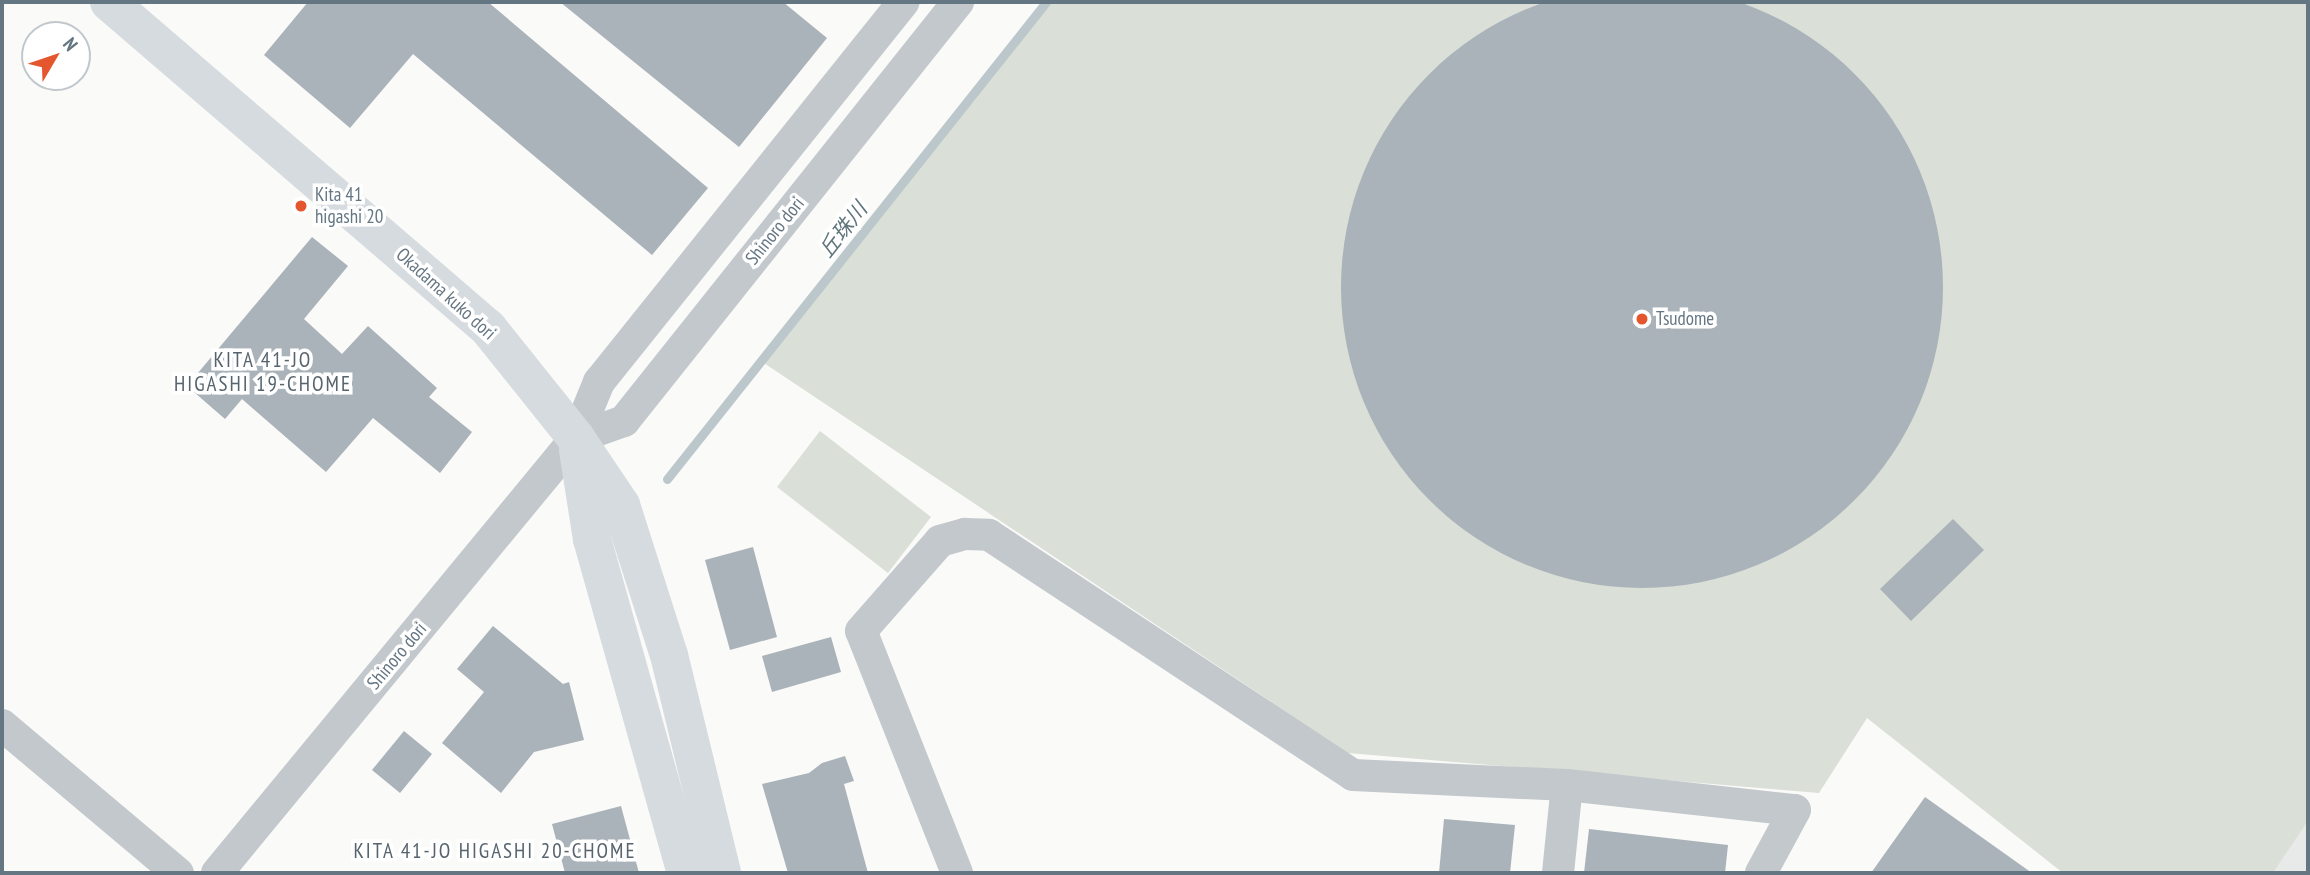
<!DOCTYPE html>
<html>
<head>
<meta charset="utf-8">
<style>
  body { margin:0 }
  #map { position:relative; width:2310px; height:875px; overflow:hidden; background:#fafaf8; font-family:"PT Sans Narrow","Noto Sans JP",sans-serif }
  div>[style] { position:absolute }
  .built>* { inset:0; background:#e8e9e9 }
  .green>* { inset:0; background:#dadfd7 }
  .stream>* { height:9px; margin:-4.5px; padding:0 4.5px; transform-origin:4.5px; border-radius:4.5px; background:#bbc7cb }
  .building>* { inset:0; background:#aab3b9 }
  .round { border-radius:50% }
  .minor>* { height:32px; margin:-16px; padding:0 16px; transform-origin:16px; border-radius:16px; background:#c3c8cc }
  .major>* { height:38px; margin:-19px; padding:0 19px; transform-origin:19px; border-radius:19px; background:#d6dbdf }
  .dots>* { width:19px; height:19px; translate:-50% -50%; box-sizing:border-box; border:4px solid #fff; border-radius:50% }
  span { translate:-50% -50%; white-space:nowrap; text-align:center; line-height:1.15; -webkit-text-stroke:7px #fff; paint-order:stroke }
  .poi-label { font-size:19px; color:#657683 }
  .left { translate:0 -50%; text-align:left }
  .street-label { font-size:19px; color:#657683 }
  .water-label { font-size:21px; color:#60757c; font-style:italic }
  .neighbourhood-label { font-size:21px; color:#57646e; letter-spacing:2px }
  .frame { position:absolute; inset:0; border:4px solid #657683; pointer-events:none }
  .north { position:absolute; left:21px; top:21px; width:70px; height:70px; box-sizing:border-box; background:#fff; border:2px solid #c1c8cd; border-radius:50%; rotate:51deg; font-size:19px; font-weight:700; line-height:28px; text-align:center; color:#657683 }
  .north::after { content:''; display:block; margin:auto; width:24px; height:32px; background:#e4572e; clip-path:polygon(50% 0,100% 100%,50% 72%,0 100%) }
</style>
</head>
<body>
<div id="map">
  <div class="built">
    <i style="clip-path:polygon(2308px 821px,2308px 873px,2273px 873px)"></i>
  </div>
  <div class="green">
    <i style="clip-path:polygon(1046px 2px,2308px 2px,2308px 821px,2273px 873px,2063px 873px,1867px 718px,1819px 793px,1348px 753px,761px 361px)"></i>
    <i style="clip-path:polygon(820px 431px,931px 517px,888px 573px,777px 487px)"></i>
  </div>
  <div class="stream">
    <i style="left:667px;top:479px;width:609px;rotate:-51.53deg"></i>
  </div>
  <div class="building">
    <i class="round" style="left:1341px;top:-14px;width:602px;height:602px"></i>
    <i style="clip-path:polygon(308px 2px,488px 2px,708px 188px,652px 255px,413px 54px,350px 128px,264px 55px)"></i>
    <i style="clip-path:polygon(560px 2px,783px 2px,827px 38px,739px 147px)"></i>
    <i style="clip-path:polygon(312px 237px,348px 266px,304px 319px,342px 354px,368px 326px,437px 388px,429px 397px,472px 432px,440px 473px,373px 418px,326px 472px,242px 399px,225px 419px,187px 386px)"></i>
    <i style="clip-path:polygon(1953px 519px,1984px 550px,1911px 621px,1880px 589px)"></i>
    <i style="clip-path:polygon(753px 547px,777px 637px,730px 650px,705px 560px)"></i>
    <i style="clip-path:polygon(493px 626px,563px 684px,569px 682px,584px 740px,534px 752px,501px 793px,442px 743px,484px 692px,457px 669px)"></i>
    <i style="clip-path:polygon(831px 637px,841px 672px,772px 692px,762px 656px)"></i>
    <i style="clip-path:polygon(404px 731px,432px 754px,400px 793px,372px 770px)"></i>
    <i style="clip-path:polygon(845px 756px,854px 781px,844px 784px,868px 873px,788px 873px,762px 784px,809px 773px,822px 763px)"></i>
    <i style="clip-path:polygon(1925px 797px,2032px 873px,1871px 873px)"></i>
    <i style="clip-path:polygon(621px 806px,639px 873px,565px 873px,552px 824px)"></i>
    <i style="clip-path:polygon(1444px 819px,1515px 825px,1510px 873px,1439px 873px)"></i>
    <i style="clip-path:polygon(1589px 829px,1728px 845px,1725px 873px,1584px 873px)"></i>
  </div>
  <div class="minor">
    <i style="left:576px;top:438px;width:51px;rotate:-19.5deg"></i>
    <i style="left:624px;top:421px;width:536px;rotate:-51.44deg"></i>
    <i style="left:2px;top:725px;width:230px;rotate:40.1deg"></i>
    <i style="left:217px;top:873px;width:564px;rotate:-50.47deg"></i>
    <i style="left:576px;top:438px;width:61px;rotate:-67.7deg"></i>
    <i style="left:599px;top:382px;width:487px;rotate:-51.3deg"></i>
    <i style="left:957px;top:873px;width:260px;rotate:-111.6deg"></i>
    <i style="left:861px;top:631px;width:120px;rotate:-48.7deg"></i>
    <i style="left:940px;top:541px;width:26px;rotate:-16deg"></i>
    <i style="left:965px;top:534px;width:24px;rotate:2deg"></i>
    <i style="left:989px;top:535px;width:436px;rotate:33.4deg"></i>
    <i style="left:1353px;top:775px;width:214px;rotate:2.7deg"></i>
    <i style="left:1567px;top:785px;width:229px;rotate:6.3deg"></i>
    <i style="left:1795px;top:810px;width:72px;rotate:118.4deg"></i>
    <i style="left:1558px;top:873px;width:88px;rotate:-84.2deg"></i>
  </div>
  <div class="major">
    <i style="left:109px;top:2px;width:500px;rotate:40.7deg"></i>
    <i style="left:488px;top:328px;width:141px;rotate:51.3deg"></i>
    <i style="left:576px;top:438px;width:81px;rotate:56.1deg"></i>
    <i style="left:621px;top:505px;width:157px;rotate:72.3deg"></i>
    <i style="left:669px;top:655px;width:224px;rotate:76.3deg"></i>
    <i style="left:578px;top:450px;width:90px;rotate:81.1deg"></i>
    <i style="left:592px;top:539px;width:347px;rotate:74.3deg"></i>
  </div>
  <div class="dots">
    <i style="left:301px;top:206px;background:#e4572e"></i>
    <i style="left:1642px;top:319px;background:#e4572e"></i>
  </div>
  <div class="poi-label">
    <span class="left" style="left:315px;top:206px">Kita 41<br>higashi 20</span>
    <span class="left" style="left:1656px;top:319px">Tsudome</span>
  </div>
  <div class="street-label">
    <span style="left:775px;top:231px;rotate:-51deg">Shinoro dori</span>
    <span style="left:446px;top:294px;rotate:42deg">Okadama kuko dori</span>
    <span style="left:397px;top:656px;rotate:-50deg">Shinoro dori</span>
  </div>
  <div class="water-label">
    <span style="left:843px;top:230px;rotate:-52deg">丘珠川</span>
  </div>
  <div class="neighbourhood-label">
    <span style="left:263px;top:372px">KITA 41-JO<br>HIGASHI 19-CHOME</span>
    <span style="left:495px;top:851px">KITA 41-JO HIGASHI 20-CHOME</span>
  </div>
  <div class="frame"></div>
  <div class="north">N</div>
</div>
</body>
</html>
